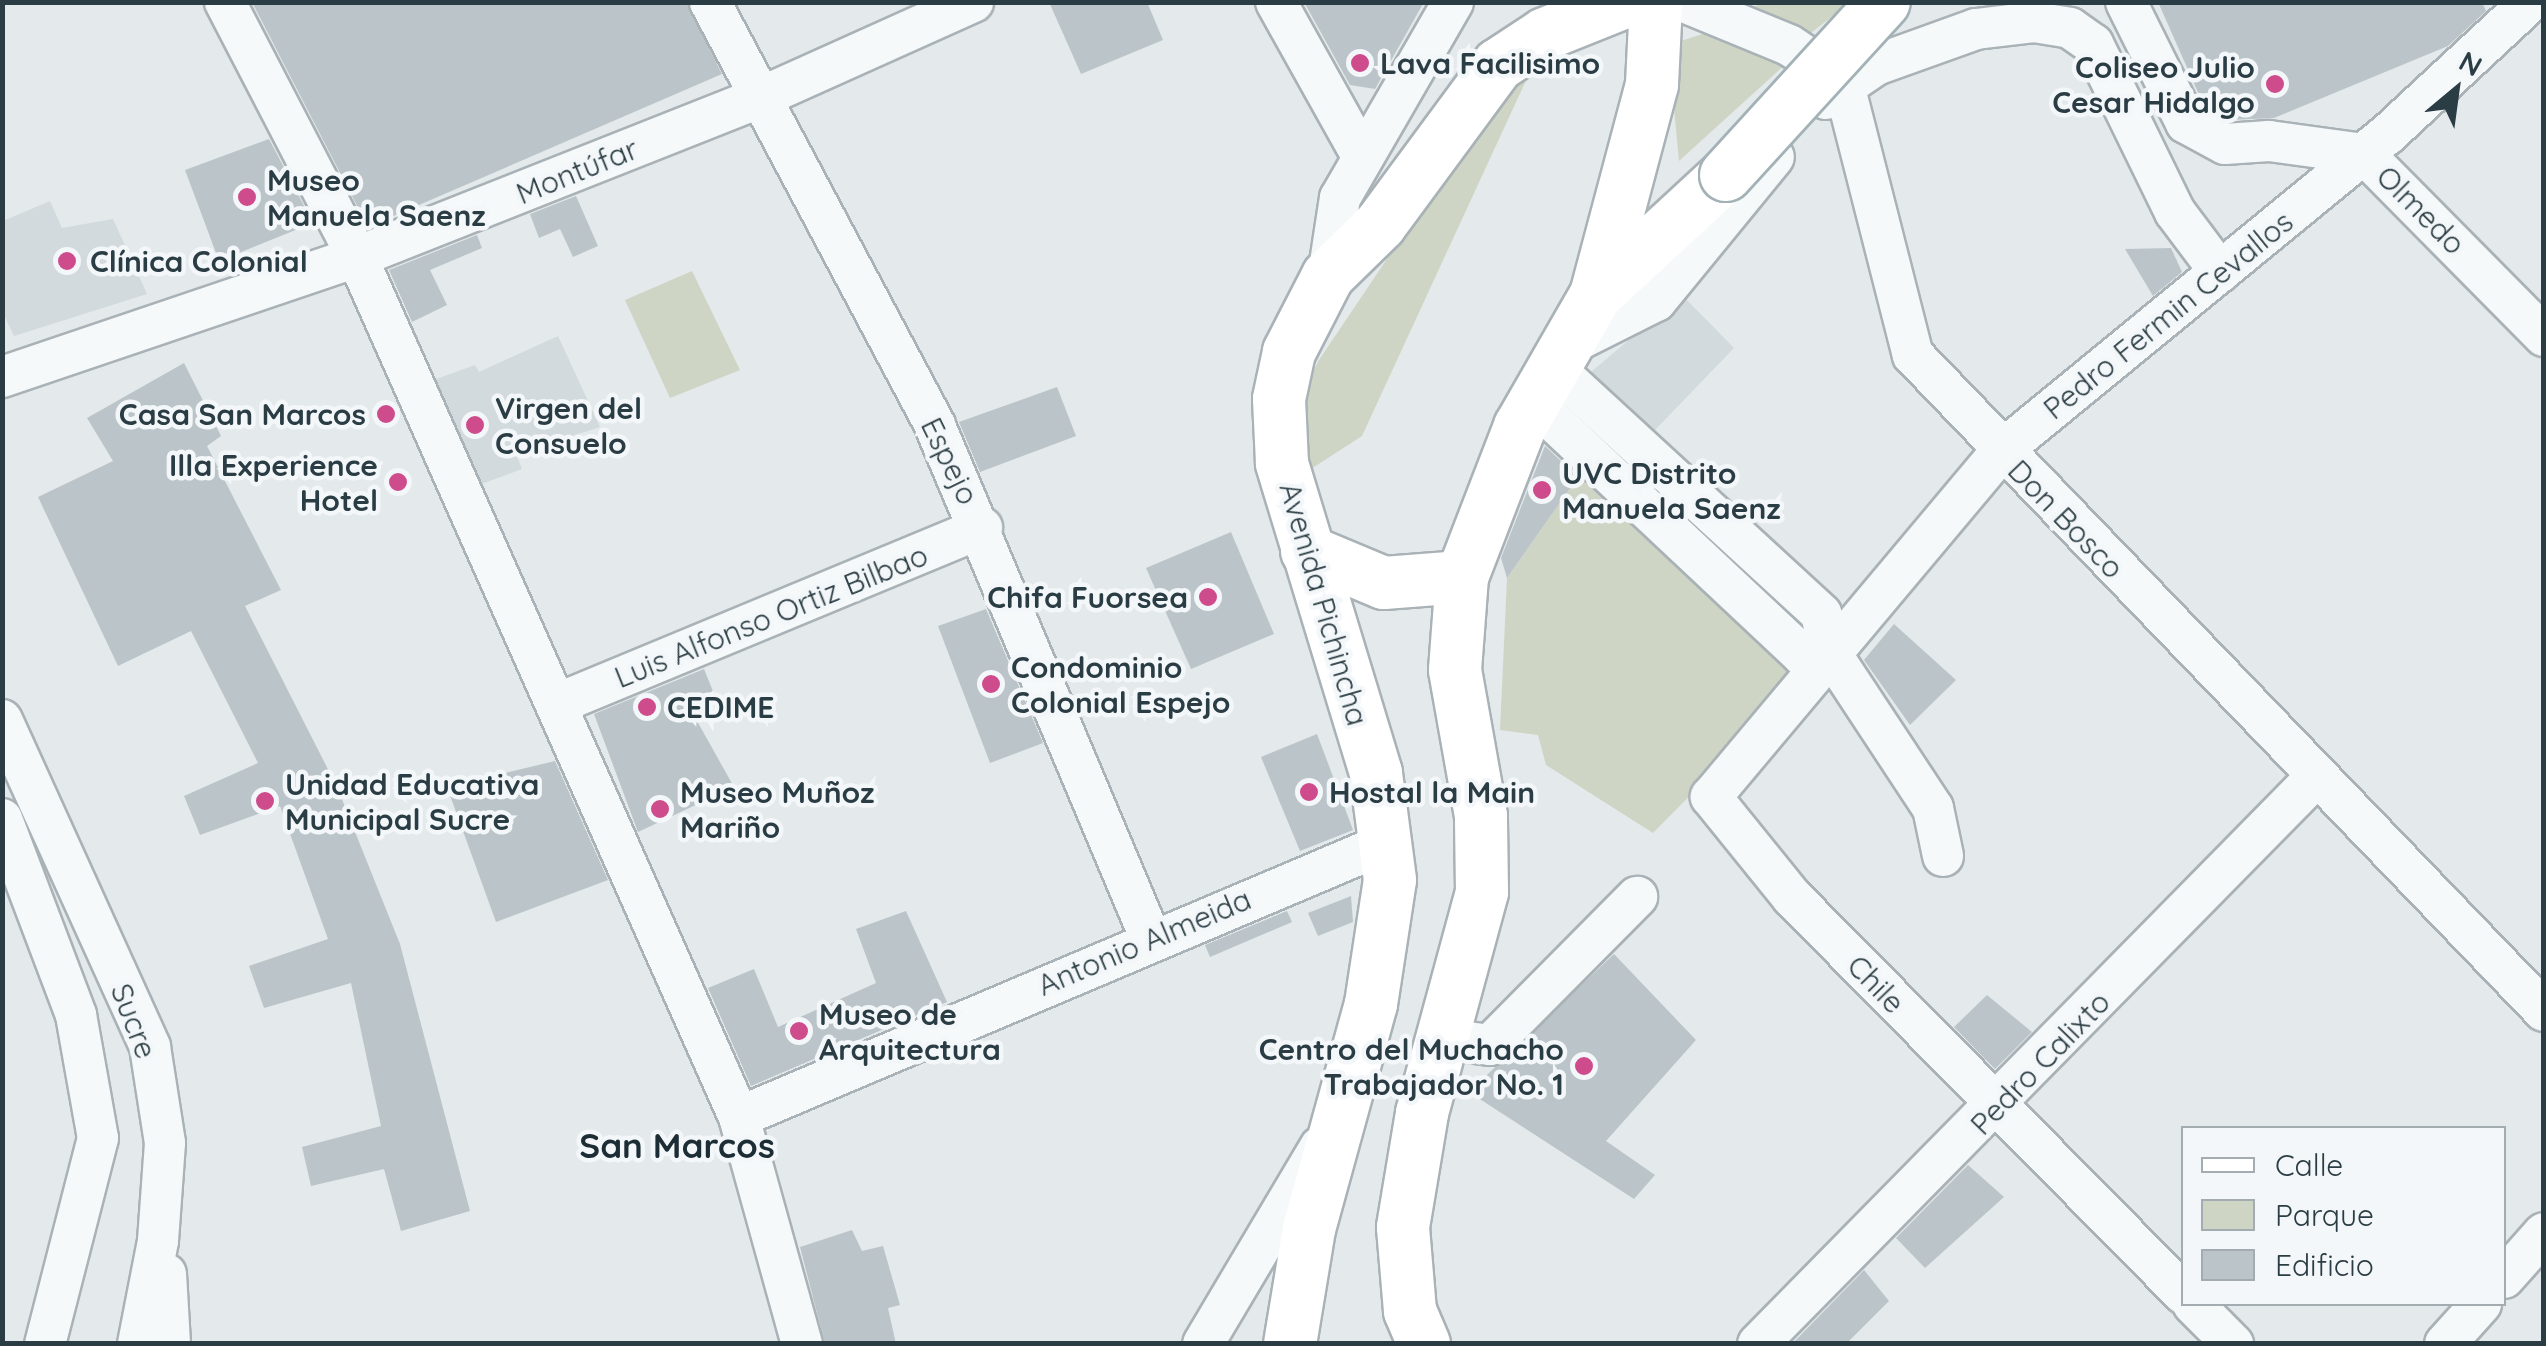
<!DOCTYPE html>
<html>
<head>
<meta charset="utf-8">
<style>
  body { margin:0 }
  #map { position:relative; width:2546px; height:1346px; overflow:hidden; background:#e4e9eb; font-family:Quicksand,sans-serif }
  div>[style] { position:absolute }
  .built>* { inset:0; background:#d2dadd }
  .green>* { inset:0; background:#cfd5c5 }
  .building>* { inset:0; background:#bbc5c9 }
  .roads { filter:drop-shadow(2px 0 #a9b2b6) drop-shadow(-2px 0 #a9b2b6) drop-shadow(0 2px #a9b2b6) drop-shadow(0 -2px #a9b2b6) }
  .minor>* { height:40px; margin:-20px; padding:0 20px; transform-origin:20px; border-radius:20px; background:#f6f9fa }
  .major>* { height:52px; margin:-26px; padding:0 26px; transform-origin:26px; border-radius:26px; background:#fff }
  .bridges { filter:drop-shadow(2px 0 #a3b2b7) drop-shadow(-2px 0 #a3b2b7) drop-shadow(0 2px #a3b2b7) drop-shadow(0 -2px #a3b2b7) }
  .major-bridge>* { height:52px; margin:-26px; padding:0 26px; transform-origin:26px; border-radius:26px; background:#fff }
  .dots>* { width:28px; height:28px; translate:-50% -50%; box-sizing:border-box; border:5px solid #f3f7f9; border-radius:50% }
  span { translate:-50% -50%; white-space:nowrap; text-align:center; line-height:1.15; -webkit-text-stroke:9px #f3f7f9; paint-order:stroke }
  .poi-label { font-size:30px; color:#2b3d44; font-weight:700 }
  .left { translate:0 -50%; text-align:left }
  .right { translate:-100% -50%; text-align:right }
  .street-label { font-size:30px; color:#2b3d44 }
  .quarter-label { font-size:35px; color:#1d2d35; font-weight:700 }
  .frame { position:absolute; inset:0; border:5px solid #2b3d44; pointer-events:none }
  .legend { position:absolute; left:2181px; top:1126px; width:325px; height:180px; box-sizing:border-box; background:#f3f7f9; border:2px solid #a3adb1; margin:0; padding:12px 18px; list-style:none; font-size:30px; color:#2b3d44 }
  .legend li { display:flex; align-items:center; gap:20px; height:50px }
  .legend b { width:50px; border:2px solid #a3adb1 }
  .north { position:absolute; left:2406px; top:40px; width:100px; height:100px; -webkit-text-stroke:8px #f3f7f9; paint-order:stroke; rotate:29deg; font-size:28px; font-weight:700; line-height:40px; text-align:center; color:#2b3d44 }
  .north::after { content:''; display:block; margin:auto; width:35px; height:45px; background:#2b3d44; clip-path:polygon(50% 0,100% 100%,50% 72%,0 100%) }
</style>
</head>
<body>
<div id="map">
  <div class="built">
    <i style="clip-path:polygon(50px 201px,62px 228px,113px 219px,147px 294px,14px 336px,3px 313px,3px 221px)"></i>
    <i style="clip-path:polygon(1682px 295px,1734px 348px,1654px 431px,1591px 372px)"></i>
    <i style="clip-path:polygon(558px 336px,600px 427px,516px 454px,522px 469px,476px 486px,428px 382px,475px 365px,479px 372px)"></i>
  </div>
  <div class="green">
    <i style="clip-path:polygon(1763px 3px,1849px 3px,1806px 37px,1738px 14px)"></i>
    <i style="clip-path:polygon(1706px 33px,1789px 61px,1679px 161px,1668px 45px)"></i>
    <i style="clip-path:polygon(1529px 74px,1362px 436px,1297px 478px,1303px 390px,1319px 360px,1510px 76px)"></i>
    <i style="clip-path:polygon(692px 271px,740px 370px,670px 398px,625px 300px)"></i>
    <i style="clip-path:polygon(1583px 470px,1804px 680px,1653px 833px,1546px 765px,1538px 735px,1500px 730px,1507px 578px)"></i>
  </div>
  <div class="building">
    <i style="clip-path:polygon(252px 2px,686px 2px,722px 74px,368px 227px)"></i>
    <i style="clip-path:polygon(1049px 2px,1147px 2px,1163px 40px,1081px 74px)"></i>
    <i style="clip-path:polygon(1304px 2px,1424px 2px,1375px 89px,1350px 85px)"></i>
    <i style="clip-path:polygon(2158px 2px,2482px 2px,2486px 11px,2448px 46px,2274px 118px,2230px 120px,2204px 106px)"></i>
    <i style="clip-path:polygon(269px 139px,313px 223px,219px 261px,185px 170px)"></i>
    <i style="clip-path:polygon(576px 196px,598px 246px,573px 257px,560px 229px,539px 238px,530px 214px)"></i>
    <i style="clip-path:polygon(477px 235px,482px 248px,430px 270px,447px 305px,412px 322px,389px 270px)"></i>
    <i style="clip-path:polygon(2171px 248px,2182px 272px,2153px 296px,2125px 249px)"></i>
    <i style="clip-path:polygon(184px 363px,221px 436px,207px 446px,281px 590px,245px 606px,337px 787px,400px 944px,470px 1211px,401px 1231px,384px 1169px,311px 1186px,302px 1147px,381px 1126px,351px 983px,264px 1008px,249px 966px,328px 939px,280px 806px,200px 835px,184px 796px,258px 763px,191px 631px,118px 666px,38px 497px,113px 461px,87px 418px)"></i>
    <i style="clip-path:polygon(1057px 387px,1076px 436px,980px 472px,959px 422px)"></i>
    <i style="clip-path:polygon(1545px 446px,1578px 477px,1507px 578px,1501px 558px)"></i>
    <i style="clip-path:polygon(1231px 532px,1274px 634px,1191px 669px,1146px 568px)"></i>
    <i style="clip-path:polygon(986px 609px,1043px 743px,990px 763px,938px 626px)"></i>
    <i style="clip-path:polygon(1894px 624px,1956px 680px,1910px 725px,1864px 660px)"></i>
    <i style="clip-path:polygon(704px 669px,717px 701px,692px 712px,734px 787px,638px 832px,594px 714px)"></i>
    <i style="clip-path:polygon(1317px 734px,1353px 830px,1300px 851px,1261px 757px)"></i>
    <i style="clip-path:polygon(555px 761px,608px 880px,496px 922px,447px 787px)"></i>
    <i style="clip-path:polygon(1351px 896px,1353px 922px,1318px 936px,1308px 913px)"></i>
    <i style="clip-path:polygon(906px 911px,947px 1002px,751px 1086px,708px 988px,754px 969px,778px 1027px,876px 983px,856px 929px)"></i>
    <i style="clip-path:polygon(1287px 911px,1292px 922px,1210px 957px,1205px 945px)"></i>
    <i style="clip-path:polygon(1614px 954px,1696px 1040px,1606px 1141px,1655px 1175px,1634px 1199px,1469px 1092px)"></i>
    <i style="clip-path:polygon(1987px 995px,2032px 1032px,1995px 1069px,1954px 1027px)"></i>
    <i style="clip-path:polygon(1968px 1165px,2004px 1197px,1925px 1268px,1896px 1238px)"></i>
    <i style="clip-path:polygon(852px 1230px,862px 1251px,883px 1246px,900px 1305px,888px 1308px,896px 1344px,825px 1344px,800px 1247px)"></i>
    <i style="clip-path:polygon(1864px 1270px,1889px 1301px,1846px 1344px,1792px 1344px)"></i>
  </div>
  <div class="roads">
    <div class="minor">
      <i style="left:225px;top:2px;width:287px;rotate:62.6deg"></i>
      <i style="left:357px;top:257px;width:941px;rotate:66.05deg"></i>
      <i style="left:739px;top:1117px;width:236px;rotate:74.5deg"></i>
      <i style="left:710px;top:2px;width:480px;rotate:62deg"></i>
      <i style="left:935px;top:426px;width:554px;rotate:67.18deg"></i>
      <i style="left:1276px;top:2px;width:174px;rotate:60.8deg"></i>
      <i style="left:1684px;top:2px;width:113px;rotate:22.3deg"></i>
      <i style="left:1789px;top:45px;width:65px;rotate:33.7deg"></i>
      <i style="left:1843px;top:81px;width:283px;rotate:75.7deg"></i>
      <i style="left:1913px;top:355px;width:910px;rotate:46.11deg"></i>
      <i style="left:2126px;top:2px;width:135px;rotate:63.6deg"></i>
      <i style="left:2186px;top:123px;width:44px;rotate:28.3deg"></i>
      <i style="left:2225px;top:144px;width:44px;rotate:-3.9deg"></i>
      <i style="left:2269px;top:141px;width:96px;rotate:7.8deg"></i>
      <i style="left:2364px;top:154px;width:256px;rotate:45.3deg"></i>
      <i style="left:1826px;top:99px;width:60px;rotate:-34.2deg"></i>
      <i style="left:1876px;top:65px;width:106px;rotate:-19.8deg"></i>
      <i style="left:1976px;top:29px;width:58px;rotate:-6.9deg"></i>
      <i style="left:2034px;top:22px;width:36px;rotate:9deg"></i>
      <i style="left:2070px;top:28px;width:28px;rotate:35deg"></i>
      <i style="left:2093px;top:44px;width:187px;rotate:64deg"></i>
      <i style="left:2175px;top:212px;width:75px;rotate:53.1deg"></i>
      <i style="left:1328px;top:276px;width:79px;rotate:-81.3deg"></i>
      <i style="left:1340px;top:198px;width:226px;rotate:-60deg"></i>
      <i style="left:1572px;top:343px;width:94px;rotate:-26.6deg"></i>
      <i style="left:1656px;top:301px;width:186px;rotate:-50.7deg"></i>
      <i style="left:1555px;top:369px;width:362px;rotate:42.6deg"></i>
      <i style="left:1821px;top:614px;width:39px;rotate:77deg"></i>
      <i style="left:1830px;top:652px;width:187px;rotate:56.6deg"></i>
      <i style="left:1933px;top:808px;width:49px;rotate:78.2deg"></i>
      <i style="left:2px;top:377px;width:375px;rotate:-18.7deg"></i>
      <i style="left:357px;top:257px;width:430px;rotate:-21.6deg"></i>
      <i style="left:757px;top:99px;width:237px;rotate:-24.2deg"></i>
      <i style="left:1535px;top:404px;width:368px;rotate:43.2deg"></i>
      <i style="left:1803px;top:656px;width:27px;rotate:-8deg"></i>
      <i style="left:559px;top:703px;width:458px;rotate:-22.5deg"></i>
      <i style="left:2px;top:720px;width:359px;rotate:65.6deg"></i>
      <i style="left:150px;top:1047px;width:97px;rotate:81.1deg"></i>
      <i style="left:165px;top:1143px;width:98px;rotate:94.1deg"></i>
      <i style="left:158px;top:1241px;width:105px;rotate:101deg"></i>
      <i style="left:2px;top:819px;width:210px;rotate:69.3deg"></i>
      <i style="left:76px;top:1015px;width:125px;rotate:79.9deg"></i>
      <i style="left:98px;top:1138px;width:213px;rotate:104.4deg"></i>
      <i style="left:1440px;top:1038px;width:50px;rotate:8deg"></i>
      <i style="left:1490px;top:1045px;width:209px;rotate:-45.2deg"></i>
      <i style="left:739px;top:1117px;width:703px;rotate:-22.95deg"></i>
      <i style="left:166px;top:1274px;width:70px;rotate:86.7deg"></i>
      <i style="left:2504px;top:1278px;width:60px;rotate:-48.4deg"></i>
      <i style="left:2184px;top:1294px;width:558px;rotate:-134.64deg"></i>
      <i style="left:1792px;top:897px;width:129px;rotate:-129deg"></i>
      <i style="left:1711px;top:797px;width:451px;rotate:-50deg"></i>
      <i style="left:2001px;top:451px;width:502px;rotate:-39.34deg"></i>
      <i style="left:2389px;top:133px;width:192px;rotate:-42.9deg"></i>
      <i style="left:2193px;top:1304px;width:57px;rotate:45deg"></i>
      <i style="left:1203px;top:1344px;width:229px;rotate:-59.3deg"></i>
      <i style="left:1758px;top:1344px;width:796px;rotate:-45.46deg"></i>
      <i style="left:2445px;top:1344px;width:54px;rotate:-48deg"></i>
    </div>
    <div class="major">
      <i style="left:1596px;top:295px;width:218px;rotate:-75.1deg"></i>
      <i style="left:1652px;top:84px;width:82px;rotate:-87.2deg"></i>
      <i style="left:1307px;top:551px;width:83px;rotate:22.6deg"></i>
      <i style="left:1384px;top:583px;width:78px;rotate:-4.4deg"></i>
      <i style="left:1290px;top:1344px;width:117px;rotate:-80.6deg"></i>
      <i style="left:1309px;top:1229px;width:233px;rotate:-74.6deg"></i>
      <i style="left:1371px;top:1004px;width:125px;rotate:-81.3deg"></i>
      <i style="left:1390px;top:880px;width:108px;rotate:-97.5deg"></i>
      <i style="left:1376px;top:773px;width:324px;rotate:-106.9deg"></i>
      <i style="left:1282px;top:463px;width:64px;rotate:-92.7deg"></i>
      <i style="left:1279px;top:399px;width:48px;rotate:-78deg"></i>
      <i style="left:1289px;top:352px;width:85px;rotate:-62.8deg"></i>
      <i style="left:1328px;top:276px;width:73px;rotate:-44.4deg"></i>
      <i style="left:1380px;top:225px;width:199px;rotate:-53.6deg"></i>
      <i style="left:1498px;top:65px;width:56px;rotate:-33.4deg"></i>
      <i style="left:1545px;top:34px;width:86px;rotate:-21.8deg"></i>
      <i style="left:1424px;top:1344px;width:36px;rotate:-113deg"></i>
      <i style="left:1410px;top:1311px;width:84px;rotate:-94.8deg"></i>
      <i style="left:1403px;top:1227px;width:116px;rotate:-80.5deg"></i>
      <i style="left:1422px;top:1113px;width:229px;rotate:-74.8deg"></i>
      <i style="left:1482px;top:892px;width:76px;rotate:-90.8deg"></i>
      <i style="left:1481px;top:816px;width:148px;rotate:-100.1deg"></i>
      <i style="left:1455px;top:670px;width:93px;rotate:-85.7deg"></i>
      <i style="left:1462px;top:577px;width:161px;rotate:-68.9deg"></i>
      <i style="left:1520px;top:427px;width:152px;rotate:-60.1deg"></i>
      <i style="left:1596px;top:295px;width:177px;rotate:-42.7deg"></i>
    </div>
  </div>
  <div class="bridges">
    <div class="major-bridge">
      <i style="left:1726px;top:175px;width:234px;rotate:-47.6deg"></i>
    </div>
  </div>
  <div class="dots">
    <i style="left:1360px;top:63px;background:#ce4b8c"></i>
    <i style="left:2275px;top:84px;background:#ce4b8c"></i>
    <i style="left:247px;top:197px;background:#ce4b8c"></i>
    <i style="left:67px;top:261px;background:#ce4b8c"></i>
    <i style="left:386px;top:414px;background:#ce4b8c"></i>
    <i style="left:475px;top:425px;background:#ce4b8c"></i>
    <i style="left:398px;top:482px;background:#ce4b8c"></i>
    <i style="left:1542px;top:490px;background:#ce4b8c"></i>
    <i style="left:1208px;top:597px;background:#ce4b8c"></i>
    <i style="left:991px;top:684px;background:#ce4b8c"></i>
    <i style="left:647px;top:707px;background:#ce4b8c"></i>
    <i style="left:1309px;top:792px;background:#ce4b8c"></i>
    <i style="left:265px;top:801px;background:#ce4b8c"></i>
    <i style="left:660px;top:809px;background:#ce4b8c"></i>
    <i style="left:799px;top:1031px;background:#ce4b8c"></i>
    <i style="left:1584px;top:1066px;background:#ce4b8c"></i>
  </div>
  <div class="poi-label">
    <span class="left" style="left:1380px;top:63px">Lava Facilisimo</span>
    <span class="right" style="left:2255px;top:84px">Coliseo Julio<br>Cesar Hidalgo</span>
    <span class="left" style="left:267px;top:197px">Museo<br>Manuela Saenz</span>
    <span class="left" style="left:90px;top:261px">Clínica Colonial</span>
    <span class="left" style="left:495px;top:425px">Virgen del<br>Consuelo</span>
    <span class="right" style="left:366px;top:414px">Casa San Marcos</span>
    <span class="right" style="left:378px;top:482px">Illa Experience<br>Hotel</span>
    <span class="left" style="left:1562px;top:490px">UVC Distrito<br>Manuela Saenz</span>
    <span class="right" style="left:1188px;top:597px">Chifa Fuorsea</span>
    <span class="left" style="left:1011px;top:684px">Condominio<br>Colonial Espejo</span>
    <span class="left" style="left:667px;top:707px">CEDIME</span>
    <span class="left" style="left:285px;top:801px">Unidad Educativa<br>Municipal Sucre</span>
    <span class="left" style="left:680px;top:809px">Museo Muñoz<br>Mariño</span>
    <span class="left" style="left:1329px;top:792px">Hostal la Main</span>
    <span class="left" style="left:819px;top:1031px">Museo de<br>Arquitectura</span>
    <span class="right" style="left:1564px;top:1066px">Centro del Muchacho<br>Trabajador No. 1</span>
  </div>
  <div class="street-label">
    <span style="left:577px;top:171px;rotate:-22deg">Montúfar</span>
    <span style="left:2421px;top:210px;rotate:45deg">Olmedo</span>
    <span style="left:2168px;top:315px;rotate:-39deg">Pedro Fermin Cevallos</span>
    <span style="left:950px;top:461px;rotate:64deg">Espejo</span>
    <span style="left:2066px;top:519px;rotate:46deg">Don Bosco</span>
    <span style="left:1324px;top:604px;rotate:74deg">Avenida Pichincha</span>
    <span style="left:771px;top:616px;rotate:-22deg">Luis Alfonso Ortiz Bilbao</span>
    <span style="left:1144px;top:942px;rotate:-23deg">Antonio Almeida</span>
    <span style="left:1876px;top:984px;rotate:46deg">Chile</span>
    <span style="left:134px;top:1021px;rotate:69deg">Sucre</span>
    <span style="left:2040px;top:1063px;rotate:-46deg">Pedro Calixto</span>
  </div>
  <div class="quarter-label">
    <span style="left:677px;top:1145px">San Marcos</span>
  </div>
  <div class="frame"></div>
  <ul class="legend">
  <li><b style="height:12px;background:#fff"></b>Calle</li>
  <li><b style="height:28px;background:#cfd5c5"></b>Parque</li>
  <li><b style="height:28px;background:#bbc5c9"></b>Edificio</li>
  </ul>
  <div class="north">N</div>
</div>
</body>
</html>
